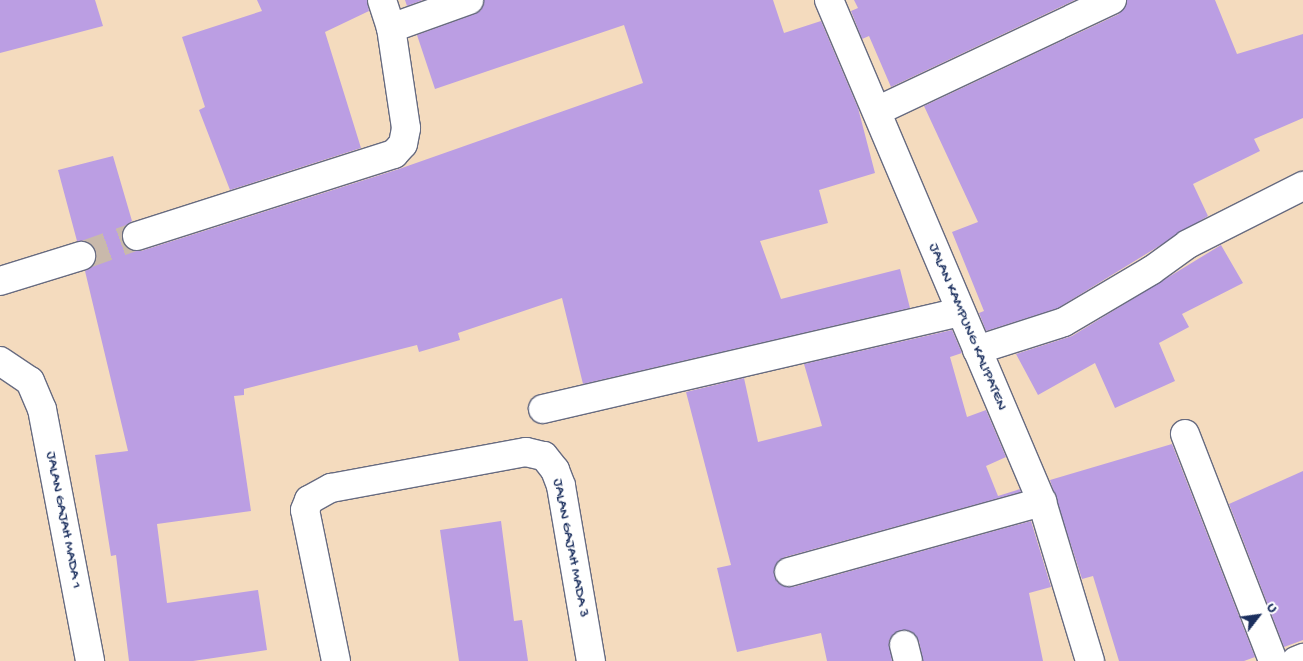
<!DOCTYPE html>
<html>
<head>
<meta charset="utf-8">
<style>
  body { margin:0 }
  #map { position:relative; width:1303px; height:661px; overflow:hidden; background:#f4dbbe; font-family:"Gochi Hand",sans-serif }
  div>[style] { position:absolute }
  .building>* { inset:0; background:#bb9ee3 }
  .street-tunnel>* { height:28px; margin-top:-14px; transform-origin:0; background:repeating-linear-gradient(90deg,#c9b9ab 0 28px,transparent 0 42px) }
  .roads { filter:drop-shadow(1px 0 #676b80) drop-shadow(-1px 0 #676b80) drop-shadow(0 1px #676b80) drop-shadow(0 -1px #676b80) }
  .street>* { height:28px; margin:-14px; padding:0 14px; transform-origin:14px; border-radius:14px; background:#fff }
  span { translate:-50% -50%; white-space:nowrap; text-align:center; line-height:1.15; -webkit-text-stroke:4px #fff; paint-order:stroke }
  .street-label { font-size:15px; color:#1b2f5e }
  .north { position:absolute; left:1233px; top:591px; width:50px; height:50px; -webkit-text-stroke:4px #fff; paint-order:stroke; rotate:60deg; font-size:14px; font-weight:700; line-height:20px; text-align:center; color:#1b2f5e }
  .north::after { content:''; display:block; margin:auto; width:18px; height:22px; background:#1b2f5e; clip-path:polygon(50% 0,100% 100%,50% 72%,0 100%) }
</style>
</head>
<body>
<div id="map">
  <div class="building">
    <i style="clip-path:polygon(0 0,95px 0,103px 26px,0 53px)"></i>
    <i style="clip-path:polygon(257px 0,367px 0,369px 11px,325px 32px,361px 148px,230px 190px,199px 110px,205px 107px,182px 37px,262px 11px)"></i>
    <i style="clip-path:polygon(405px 0,423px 0,407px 6px)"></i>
    <i style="clip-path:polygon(484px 0,773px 0,784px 33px,821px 21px,858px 108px,875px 173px,819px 190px,828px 223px,760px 241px,781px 299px,900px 269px,910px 308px,583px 384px,562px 298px,458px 333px,460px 340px,419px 352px,417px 345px,244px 389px,244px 395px,234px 396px,251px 511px,157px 524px,167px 603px,258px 590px,267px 650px,193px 661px,129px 661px,116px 555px,111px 556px,95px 455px,128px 451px,85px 271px,93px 266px,96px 252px,91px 244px,77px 241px,58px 170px,113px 156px,132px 221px,125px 226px,122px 240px,127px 248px,141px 251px,399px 169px,643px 83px,624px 25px,435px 89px,417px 35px,475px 14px,481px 10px)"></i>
    <i style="clip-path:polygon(854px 0,1075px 0,891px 87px,869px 36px,862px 39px,851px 11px,858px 8px)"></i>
    <i style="clip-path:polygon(1127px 0,1215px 0,1237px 54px,1303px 34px,1303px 118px,1254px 139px,1260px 151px,1193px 184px,1208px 216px,1058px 308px,986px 331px,979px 313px,984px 311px,952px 232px,978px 222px,924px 106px,1119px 14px)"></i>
    <i style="clip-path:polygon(1221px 245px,1243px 283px,1182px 314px,1189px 327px,1159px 343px,1175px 381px,1115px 408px,1095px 363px,1038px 395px,1016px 354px,1072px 336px)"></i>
    <i style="clip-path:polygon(952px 330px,962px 353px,950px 357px,967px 417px,986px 410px,1006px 457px,986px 466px,998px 496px,1020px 489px,1021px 492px,785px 557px,778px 561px,774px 576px,778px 583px,793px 587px,1031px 521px,1051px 587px,1029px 593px,1043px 661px,923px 661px,919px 641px,908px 630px,900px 630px,889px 640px,892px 661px,827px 661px,821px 633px,737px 652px,717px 568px,731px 565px,686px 392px,744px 378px,758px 442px,822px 426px,804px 364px)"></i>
    <i style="clip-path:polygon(1172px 444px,1255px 657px,1244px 661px,1119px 661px,1093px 576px,1082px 579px,1050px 480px)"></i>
    <i style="clip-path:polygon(1303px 471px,1303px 640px,1284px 647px,1229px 504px)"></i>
    <i style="clip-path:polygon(501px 521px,514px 621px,522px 620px,528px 661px,459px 661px,440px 530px)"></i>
  </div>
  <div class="street-tunnel">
    <i style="left:81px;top:256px;width:59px;rotate:-19.7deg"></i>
  </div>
  <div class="roads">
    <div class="street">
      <i style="left:829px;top:0;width:545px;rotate:67.01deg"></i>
      <i style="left:1042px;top:502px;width:166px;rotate:73.2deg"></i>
      <i style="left:391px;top:28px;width:83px;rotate:-19.7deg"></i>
      <i style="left:877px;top:111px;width:260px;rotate:-25.3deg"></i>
      <i style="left:137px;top:236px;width:270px;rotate:-17.7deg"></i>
      <i style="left:394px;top:154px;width:13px;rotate:-48deg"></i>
      <i style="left:403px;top:144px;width:16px;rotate:-79deg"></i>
      <i style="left:406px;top:128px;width:101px;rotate:-98.5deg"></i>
      <i style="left:391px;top:28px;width:29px;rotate:-108deg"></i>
      <i style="left:0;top:281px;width:85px;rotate:-17.2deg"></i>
      <i style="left:977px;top:350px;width:91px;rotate:-17.8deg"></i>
      <i style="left:1064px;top:322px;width:102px;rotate:-30.6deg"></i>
      <i style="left:1152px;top:270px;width:44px;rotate:-35.8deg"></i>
      <i style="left:1188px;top:244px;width:129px;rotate:-26.8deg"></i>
      <i style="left:0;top:361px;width:36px;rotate:34deg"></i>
      <i style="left:30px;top:381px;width:30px;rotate:67deg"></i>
      <i style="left:42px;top:409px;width:257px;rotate:79.2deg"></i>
      <i style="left:543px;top:409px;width:428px;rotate:-13.1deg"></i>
      <i style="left:1185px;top:434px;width:243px;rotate:68.8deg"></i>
      <i style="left:789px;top:572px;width:263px;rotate:-15.5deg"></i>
      <i style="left:904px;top:645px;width:16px;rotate:76deg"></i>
      <i style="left:336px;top:661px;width:154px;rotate:-101.6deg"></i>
      <i style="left:305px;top:510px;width:11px;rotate:-68deg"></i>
      <i style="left:309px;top:500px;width:25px;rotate:-29deg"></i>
      <i style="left:331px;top:488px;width:198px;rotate:-10.5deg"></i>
      <i style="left:526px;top:452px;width:18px;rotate:13deg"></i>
      <i style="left:544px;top:456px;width:18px;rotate:52deg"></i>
      <i style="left:555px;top:470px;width:17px;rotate:69deg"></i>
      <i style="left:561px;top:486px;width:178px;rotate:80.3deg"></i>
      <i style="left:1296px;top:661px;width:8px;rotate:-23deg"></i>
    </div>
  </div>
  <div class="street-label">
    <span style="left:967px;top:327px;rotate:67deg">JALAN KAMPUNG KALIPATEN</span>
    <span style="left:63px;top:520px;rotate:79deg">JALAN GAJAH MADA 1</span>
    <span style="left:570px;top:548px;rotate:79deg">JALAN GAJAH MADA 3</span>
  </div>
  <div class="north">U</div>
</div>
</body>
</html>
